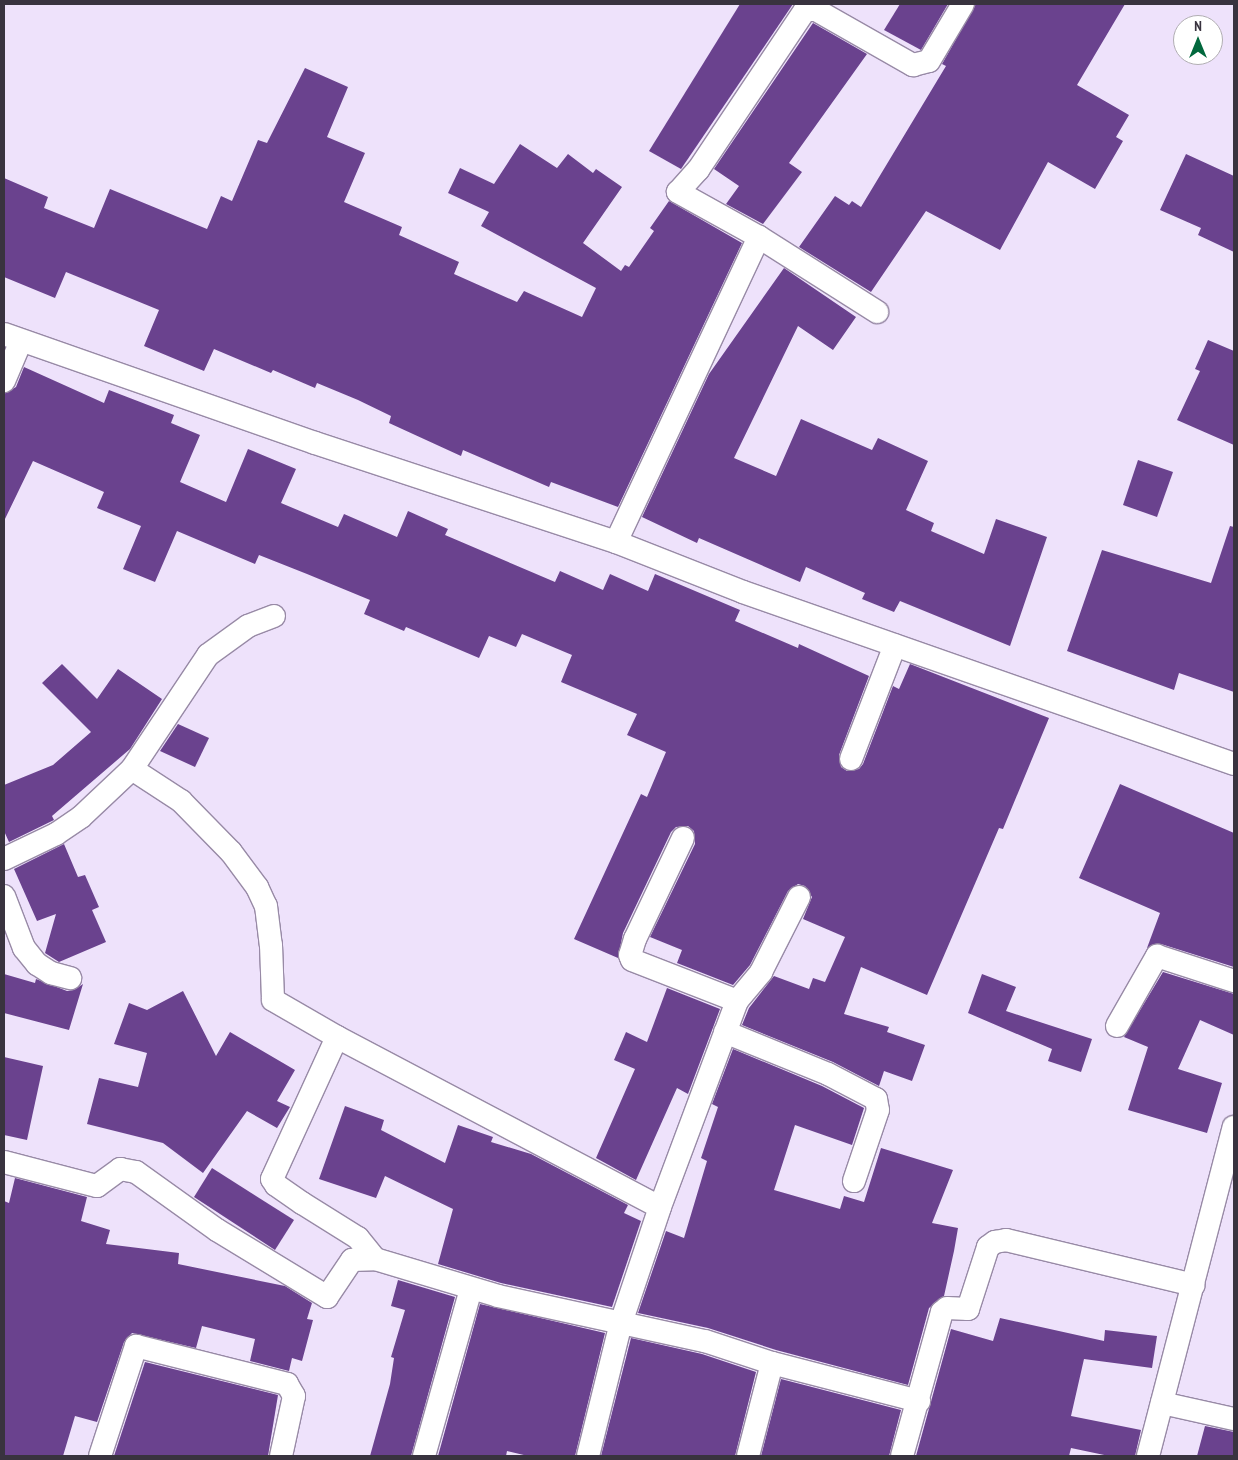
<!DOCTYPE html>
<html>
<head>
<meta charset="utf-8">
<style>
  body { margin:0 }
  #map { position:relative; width:1238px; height:1460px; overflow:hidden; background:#eee2fb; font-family:"PT Sans Narrow",sans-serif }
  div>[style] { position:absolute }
  .building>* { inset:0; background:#6a428e }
  .roads { filter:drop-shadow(1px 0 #988aa6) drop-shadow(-1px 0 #988aa6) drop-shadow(0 1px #988aa6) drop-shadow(0 -1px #988aa6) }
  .minor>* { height:22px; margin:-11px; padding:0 11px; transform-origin:11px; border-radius:11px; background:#fff }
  span { translate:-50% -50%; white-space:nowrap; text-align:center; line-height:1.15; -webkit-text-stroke:5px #fff; paint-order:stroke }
  .frame { position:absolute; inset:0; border:5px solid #39333f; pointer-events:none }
  .north { position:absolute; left:1173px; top:15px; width:50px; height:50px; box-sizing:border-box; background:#fff; border:1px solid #b0adb2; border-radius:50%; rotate:0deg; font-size:14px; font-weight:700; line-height:20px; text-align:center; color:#39333f }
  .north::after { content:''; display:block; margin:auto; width:18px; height:22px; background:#02683d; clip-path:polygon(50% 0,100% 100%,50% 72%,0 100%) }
</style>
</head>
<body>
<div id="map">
  <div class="building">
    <i style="clip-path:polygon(740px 4px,793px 4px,681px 169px,649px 151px)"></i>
    <i style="clip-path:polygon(900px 4px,948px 4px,921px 50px,884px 30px)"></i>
    <i style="clip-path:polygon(976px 4px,1125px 4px,1077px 85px,1129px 115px,1116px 137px,1123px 141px,1095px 189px,1048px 162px,1000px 250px,926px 211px,871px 292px,799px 247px,835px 196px,849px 205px,852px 201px,861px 207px,946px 66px,942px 64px)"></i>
    <i style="clip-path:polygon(813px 23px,867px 54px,789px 163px,802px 172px,763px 224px,726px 204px,739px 186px,714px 169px)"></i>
    <i style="clip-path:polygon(305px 68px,348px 87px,327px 137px,365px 153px,344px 202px,402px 227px,399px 235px,459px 262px,454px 274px,517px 302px,524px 291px,582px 317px,596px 288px,481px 226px,489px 212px,448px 193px,460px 168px,494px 184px,520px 144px,557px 168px,568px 154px,593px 173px,596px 169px,622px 187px,583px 243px,621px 271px,625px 265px,629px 267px,654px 231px,650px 228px,669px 201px,742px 243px,618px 507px,551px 482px,549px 487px,463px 450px,461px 456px,389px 423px,391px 416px,358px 400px,317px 383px,315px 388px,273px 370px,271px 373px,214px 349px,204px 371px,144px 346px,159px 310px,66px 272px,55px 298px,4px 277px,4px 178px,48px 197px,44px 208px,94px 228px,110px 189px,207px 229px,221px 196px,232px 201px,258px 140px,267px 143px)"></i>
    <i style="clip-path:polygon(1186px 154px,1234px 176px,1234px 252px,1198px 235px,1201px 228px,1160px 210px)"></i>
    <i style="clip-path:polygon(784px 268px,856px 317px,833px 350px,798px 326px,734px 458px,776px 476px,801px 419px,872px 450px,878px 438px,928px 461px,906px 510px,934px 523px,931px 531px,984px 554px,996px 519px,1047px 537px,1010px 646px,900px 601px,894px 612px,862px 599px,865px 593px,806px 567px,800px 582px,699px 538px,697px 543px,642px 517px,709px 374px)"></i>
    <i style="clip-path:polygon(1208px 340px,1234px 351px,1234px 445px,1177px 420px,1200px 371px,1195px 369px)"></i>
    <i style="clip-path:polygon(24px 367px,104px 403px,109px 390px,174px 415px,171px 423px,200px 435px,180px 482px,226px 502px,248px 449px,296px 469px,281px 503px,338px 527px,344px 514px,397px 537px,408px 511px,448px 529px,445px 535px,555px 582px,560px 571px,603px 590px,610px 574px,648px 591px,655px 574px,740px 610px,735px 621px,798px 648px,799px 644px,869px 676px,839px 755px,841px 767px,847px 771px,859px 769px,863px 764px,893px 686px,899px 689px,910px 664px,1049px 718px,1003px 829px,999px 828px,927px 995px,861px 967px,844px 1014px,889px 1027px,887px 1032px,925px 1045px,912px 1081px,884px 1071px,879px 1086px,833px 1062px,742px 1025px,749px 1008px,774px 976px,809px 989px,813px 978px,825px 982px,845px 937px,803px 919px,812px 897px,805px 886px,798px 884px,788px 891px,750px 965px,733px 985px,677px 963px,682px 950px,650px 937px,695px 844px,694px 831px,688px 826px,676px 827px,671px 832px,623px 933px,618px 958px,574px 939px,641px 794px,647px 797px,666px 752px,627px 735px,637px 714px,561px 682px,572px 655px,522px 634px,516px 647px,489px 636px,479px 658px,406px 627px,404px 631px,364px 614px,370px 600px,307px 574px,259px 555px,255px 564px,177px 531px,155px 582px,123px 569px,141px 526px,97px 508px,104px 492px,33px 461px,4px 521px,4px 394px,16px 387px)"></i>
    <i style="clip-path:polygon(1138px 460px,1173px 472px,1157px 517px,1123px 505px)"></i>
    <i style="clip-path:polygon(1230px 526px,1234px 527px,1234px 692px,1179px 673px,1174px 690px,1067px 651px,1102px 550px,1211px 583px)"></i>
    <i style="clip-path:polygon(62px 664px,97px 699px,118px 669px,162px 699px,130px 749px,52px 816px,54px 820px,9px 842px,4px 831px,4px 785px,53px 765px,91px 732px,42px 683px)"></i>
    <i style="clip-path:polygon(178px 724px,209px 738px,195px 767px,160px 751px)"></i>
    <i style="clip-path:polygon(1120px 784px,1234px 833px,1234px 967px,1161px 944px,1147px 948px,1160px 913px,1079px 878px)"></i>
    <i style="clip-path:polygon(64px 844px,78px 877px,85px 875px,99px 907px,92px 910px,106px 942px,59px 962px,45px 953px,56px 914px,37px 921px,14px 869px)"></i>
    <i style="clip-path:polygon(1163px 972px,1234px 994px,1234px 1035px,1200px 1020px,1178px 1069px,1222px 1083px,1207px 1133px,1128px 1110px,1148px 1047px,1124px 1037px)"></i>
    <i style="clip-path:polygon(4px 974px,35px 983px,36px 979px,67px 991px,74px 990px,83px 984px,69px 1030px,4px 1013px)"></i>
    <i style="clip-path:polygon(982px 974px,1016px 987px,1006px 1011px,1092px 1039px,1081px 1072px,1048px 1061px,1052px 1049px,968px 1013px)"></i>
    <i style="clip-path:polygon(667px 988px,720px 1009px,688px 1094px,677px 1088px,636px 1180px,596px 1158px,635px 1069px,614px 1060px,626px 1032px,647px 1042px)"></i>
    <i style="clip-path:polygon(183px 991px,216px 1056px,230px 1032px,295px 1070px,277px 1101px,290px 1107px,277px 1128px,247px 1111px,203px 1173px,163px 1143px,87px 1124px,99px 1078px,138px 1087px,147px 1053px,114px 1044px,129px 1003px,147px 1010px)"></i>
    <i style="clip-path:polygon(733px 1049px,822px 1086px,864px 1108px,852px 1145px,795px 1125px,774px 1190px,840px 1209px,844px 1196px,864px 1202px,881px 1148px,953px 1170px,932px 1223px,958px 1228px,954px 1251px,944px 1296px,929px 1308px,908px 1385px,776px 1350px,708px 1328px,638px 1313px,666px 1231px,684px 1238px,707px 1161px,701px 1158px,718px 1107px,712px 1104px)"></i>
    <i style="clip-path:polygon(4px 1057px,43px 1066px,27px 1140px,4px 1135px)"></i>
    <i style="clip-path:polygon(345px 1106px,384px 1120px,381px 1130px,445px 1163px,458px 1125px,493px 1137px,491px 1142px,531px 1154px,628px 1205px,624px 1213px,641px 1221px,612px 1307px,501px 1283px,438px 1264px,453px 1209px,385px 1176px,376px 1198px,319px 1179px)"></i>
    <i style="clip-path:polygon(212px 1168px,294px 1220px,275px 1250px,194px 1197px)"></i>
    <i style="clip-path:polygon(15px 1178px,87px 1197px,81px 1221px,110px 1230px,106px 1244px,179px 1253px,178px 1264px,285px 1286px,312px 1303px,307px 1319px,313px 1320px,302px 1361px,292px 1358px,289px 1371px,250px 1361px,255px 1339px,202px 1326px,196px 1348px,132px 1333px,124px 1342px,97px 1422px,75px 1416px,63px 1456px,4px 1456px,4px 1201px,9px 1203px)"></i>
    <i style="clip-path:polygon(398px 1280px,455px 1297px,411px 1456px,370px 1456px,390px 1384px,394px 1358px,391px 1357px,405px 1310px,391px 1306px)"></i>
    <i style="clip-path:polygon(480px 1304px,605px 1333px,575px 1456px,528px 1456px,507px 1451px,506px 1456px,438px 1456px)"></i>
    <i style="clip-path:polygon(1000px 1318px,1104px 1341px,1105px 1330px,1157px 1336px,1152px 1368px,1084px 1359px,1071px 1416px,1141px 1430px,1135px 1456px,1109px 1456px,1071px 1448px,1069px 1456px,916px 1456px,951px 1329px,993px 1341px)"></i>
    <i style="clip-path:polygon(631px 1338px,702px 1354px,756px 1372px,735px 1456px,601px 1456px)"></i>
    <i style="clip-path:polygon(145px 1362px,278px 1395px,268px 1456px,114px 1456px)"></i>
    <i style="clip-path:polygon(781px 1379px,901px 1410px,889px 1456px,761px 1456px)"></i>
    <i style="clip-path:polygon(1205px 1426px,1234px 1432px,1234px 1456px,1197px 1456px)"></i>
  </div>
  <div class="roads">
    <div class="minor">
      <i style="left:759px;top:237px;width:140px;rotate:32.4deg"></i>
      <i style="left:4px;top:334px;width:330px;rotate:19.3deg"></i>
      <i style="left:315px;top:443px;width:317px;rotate:18.2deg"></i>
      <i style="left:616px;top:542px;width:136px;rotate:21.5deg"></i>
      <i style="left:743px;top:592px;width:520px;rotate:19.31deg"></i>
      <i style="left:4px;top:381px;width:43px;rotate:-67deg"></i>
      <i style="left:616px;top:542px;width:337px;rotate:-64.9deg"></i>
      <i style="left:759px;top:237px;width:93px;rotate:-150.9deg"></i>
      <i style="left:678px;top:192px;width:30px;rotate:-48deg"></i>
      <i style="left:698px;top:170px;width:192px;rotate:-56.2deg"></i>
      <i style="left:805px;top:10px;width:11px"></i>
      <i style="left:816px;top:10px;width:112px;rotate:29.6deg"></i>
      <i style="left:913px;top:65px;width:16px;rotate:-14deg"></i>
      <i style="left:929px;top:61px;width:66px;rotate:-59.2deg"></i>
      <i style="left:274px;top:616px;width:28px;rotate:159deg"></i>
      <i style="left:248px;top:626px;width:49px;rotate:144.1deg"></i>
      <i style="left:208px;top:655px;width:137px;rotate:123.7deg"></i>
      <i style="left:132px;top:769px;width:59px;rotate:33.1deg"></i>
      <i style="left:181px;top:801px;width:71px;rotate:45.6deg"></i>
      <i style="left:231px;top:852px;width:44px;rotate:53.4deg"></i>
      <i style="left:257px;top:887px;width:21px;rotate:65deg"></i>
      <i style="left:266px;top:906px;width:39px;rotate:83deg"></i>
      <i style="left:271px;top:945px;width:55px;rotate:87.9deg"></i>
      <i style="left:273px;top:1000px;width:74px;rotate:30deg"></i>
      <i style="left:337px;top:1037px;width:365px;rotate:27.8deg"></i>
      <i style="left:660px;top:1207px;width:220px;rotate:-69.5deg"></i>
      <i style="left:737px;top:1001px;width:38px;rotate:-50deg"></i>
      <i style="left:761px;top:972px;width:84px;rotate:-63.1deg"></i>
      <i style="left:851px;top:759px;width:122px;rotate:-68.9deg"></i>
      <i style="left:683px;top:838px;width:112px;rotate:115.4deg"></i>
      <i style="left:635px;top:939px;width:17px;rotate:107deg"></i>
      <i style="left:630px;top:955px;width:5px;rotate:68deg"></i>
      <i style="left:632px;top:960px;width:113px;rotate:21.3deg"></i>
      <i style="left:4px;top:859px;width:58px;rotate:-25.7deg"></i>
      <i style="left:56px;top:834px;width:30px;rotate:-34deg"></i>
      <i style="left:81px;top:817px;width:70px;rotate:-43.3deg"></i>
      <i style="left:4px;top:896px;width:56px;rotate:69deg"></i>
      <i style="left:24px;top:948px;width:21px;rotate:51deg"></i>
      <i style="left:37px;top:964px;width:17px;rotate:33deg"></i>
      <i style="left:51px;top:973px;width:20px;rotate:15deg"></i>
      <i style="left:1117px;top:1026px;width:81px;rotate:-60.3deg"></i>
      <i style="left:1157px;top:956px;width:81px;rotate:18deg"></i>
      <i style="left:725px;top:1032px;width:111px;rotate:22.2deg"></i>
      <i style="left:828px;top:1074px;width:54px;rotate:27.5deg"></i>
      <i style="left:876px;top:1099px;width:11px;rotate:80deg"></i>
      <i style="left:878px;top:1110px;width:75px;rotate:108.7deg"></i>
      <i style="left:337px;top:1037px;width:156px;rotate:114.6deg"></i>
      <i style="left:272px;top:1179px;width:7px;rotate:56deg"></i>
      <i style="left:276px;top:1185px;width:32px;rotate:35deg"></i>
      <i style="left:302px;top:1203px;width:66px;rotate:32deg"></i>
      <i style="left:358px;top:1238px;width:27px;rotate:51deg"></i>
      <i style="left:4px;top:1162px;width:96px;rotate:14.5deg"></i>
      <i style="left:97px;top:1186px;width:29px;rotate:-36deg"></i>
      <i style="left:120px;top:1169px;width:16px;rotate:11deg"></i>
      <i style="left:136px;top:1172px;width:100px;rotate:35.6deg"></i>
      <i style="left:217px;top:1230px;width:129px;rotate:31.3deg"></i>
      <i style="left:327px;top:1297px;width:45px;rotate:-56deg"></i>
      <i style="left:352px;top:1260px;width:23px;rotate:-2deg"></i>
      <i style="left:375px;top:1259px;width:128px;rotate:16.7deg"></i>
      <i style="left:498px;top:1296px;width:212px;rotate:12.3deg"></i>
      <i style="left:705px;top:1341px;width:71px;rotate:18.2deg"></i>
      <i style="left:772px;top:1363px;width:152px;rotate:14.5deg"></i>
      <i style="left:1162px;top:1403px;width:74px;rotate:12.5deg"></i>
      <i style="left:100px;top:1456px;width:116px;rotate:-71.9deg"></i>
      <i style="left:136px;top:1346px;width:156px;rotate:14.1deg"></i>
      <i style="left:287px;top:1384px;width:14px;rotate:60deg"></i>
      <i style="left:294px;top:1396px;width:61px;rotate:102.2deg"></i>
      <i style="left:424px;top:1456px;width:173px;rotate:-74.3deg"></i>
      <i style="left:588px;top:1456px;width:137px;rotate:-76.1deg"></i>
      <i style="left:621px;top:1323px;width:122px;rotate:-71.4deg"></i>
      <i style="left:748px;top:1456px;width:96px;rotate:-75.5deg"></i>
      <i style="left:902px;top:1456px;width:149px;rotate:-74.5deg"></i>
      <i style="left:942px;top:1312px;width:6px;rotate:-39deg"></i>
      <i style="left:947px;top:1308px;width:21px;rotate:3deg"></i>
      <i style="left:968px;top:1309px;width:65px;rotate:-72.1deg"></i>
      <i style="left:988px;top:1247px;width:9px;rotate:-36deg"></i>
      <i style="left:995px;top:1242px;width:11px;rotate:-10deg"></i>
      <i style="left:1006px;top:1240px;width:193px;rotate:13.5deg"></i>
      <i style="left:1148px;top:1456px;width:340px;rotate:-75.4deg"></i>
    </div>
  </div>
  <div class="frame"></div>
  <div class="north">N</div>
</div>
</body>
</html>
